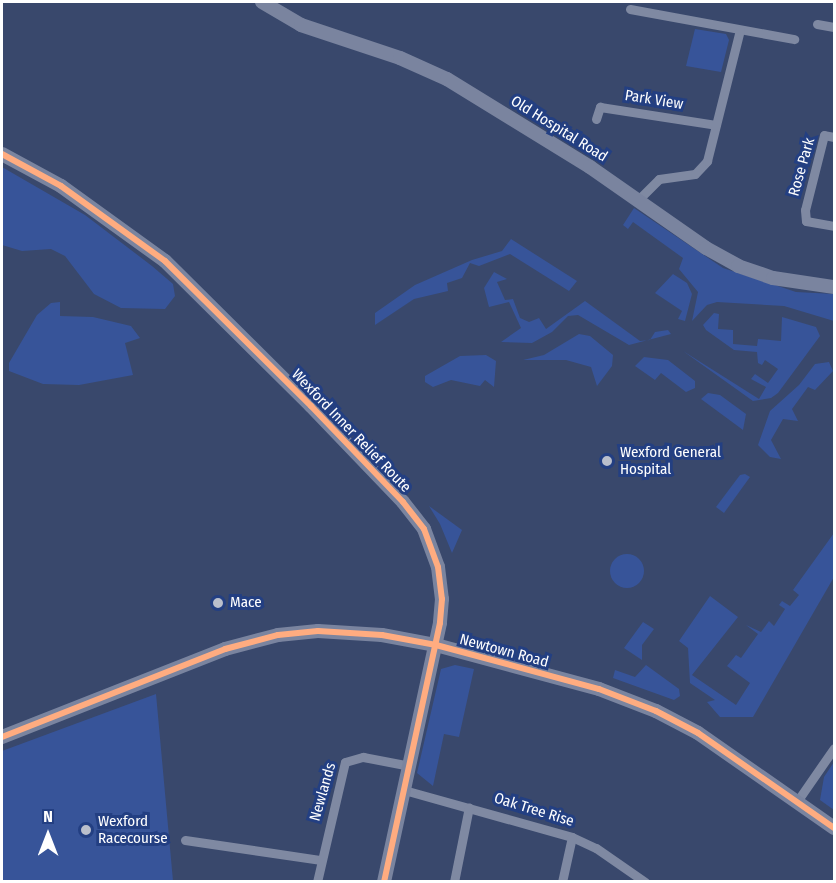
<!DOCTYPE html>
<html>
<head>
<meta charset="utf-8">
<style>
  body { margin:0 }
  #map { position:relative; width:836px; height:883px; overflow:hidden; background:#39486c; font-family:"Fira Sans Condensed",sans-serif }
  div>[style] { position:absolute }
  .green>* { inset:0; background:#375499 }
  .round { border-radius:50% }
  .street>* { height:9px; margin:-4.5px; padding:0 4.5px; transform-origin:4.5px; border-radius:4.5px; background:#7f89a2 }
  .secondary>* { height:14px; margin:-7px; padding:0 7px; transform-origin:7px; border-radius:7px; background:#7a849f }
  .cycleway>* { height:6px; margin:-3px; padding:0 3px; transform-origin:3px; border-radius:3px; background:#ffac80 }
  .dots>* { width:16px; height:16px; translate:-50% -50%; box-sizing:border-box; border:3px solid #233f82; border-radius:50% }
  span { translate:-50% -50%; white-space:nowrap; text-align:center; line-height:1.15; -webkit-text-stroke:6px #233f82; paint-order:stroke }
  .street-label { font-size:15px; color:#fff }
  .poi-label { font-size:15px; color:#fff }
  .left { translate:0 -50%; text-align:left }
  .frame { position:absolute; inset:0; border:3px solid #fff; pointer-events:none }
  .north { position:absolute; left:18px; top:805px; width:60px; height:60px; -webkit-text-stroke:4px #233f82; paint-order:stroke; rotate:0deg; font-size:16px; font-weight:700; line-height:24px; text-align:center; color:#fff }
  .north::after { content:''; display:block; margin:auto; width:21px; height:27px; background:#fff; clip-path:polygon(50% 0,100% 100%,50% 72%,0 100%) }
</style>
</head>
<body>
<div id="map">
  <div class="green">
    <i style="clip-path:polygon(695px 29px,726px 34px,729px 40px,721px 72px,686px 66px)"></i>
    <i style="clip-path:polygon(2px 167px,85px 215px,152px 266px,173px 284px,175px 296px,165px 309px,121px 308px,94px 294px,65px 256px,51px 249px,22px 251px,2px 245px)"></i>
    <i style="clip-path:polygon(634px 208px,723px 268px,796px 292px,834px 294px,834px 321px,784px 306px,717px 302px,707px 305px,692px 321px,698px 292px,679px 269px,683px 258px,633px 222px,628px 229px,623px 225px)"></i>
    <i style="clip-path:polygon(511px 239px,577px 281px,569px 291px,510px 254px,479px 266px,470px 263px,462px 278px,447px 283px,448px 291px,414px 299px,375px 325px,375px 313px,415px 285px,472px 260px,502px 251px)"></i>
    <i style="clip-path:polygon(494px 272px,507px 279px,497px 282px,505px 300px,513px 299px,520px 318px,529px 322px,539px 318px,546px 329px,585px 301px,640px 341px,650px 340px,655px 332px,668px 330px,671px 334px,629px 345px,578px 315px,568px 316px,552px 332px,532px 343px,501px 342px,521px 328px,509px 302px,489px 307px,484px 288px)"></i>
    <i style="clip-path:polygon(673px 274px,687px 283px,692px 294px,685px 321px,678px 319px,682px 311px,655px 293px)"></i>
    <i style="clip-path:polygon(60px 302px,60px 316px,93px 317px,131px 326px,140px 338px,125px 343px,133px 375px,79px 385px,43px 384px,9px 371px,9px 363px,37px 315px,51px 303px)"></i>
    <i style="clip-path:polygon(714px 313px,719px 314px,718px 329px,733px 330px,733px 344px,757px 346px,758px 339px,781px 341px,782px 317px,816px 327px,820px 336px,778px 393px,771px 398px,753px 401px,683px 351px,759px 399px,766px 387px,751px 379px,755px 374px,768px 383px,778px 369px,765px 360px,762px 365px,758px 363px,757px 352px,734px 350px,706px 330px,703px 325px)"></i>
    <i style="clip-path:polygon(579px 334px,590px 336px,613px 355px,612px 366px,597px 386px,591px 367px,566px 360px,523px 360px,544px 355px)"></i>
    <i style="clip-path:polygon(486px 355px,496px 361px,494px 387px,485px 380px,480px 386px,451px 380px,433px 387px,425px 382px,425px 376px,460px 356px)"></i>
    <i style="clip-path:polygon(644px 357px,668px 360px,695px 381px,695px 388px,686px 392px,661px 373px,655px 380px,635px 366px)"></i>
    <i style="clip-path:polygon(829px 362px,833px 371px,815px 390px,808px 387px,792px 409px,798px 421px,783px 419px,771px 440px,781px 459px,770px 457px,758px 445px,770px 411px,799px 385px,815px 364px)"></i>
    <i style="clip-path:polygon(708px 393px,720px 395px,746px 414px,743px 430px,701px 399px)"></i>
    <i style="clip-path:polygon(745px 474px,750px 477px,724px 513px,716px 507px,740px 475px)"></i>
    <i style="clip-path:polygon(429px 506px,462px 530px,452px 553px,440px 524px)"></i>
    <i style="clip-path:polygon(834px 533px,834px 577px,753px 717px,720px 717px,707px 702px,715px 700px,690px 683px,688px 648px,679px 641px,710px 596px,738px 617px,692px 675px,736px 705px,750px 683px,727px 666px,736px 655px,741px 658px,758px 634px,746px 625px,761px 632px,769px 621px,774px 626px,785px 609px,779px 605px,782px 601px,790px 606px,799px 595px,793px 590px)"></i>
    <i class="round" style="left:610px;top:554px;width:34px;height:34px"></i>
    <i style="clip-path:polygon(643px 622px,654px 629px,642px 645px,642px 660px,624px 648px)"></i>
    <i style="clip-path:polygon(455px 665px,474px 669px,459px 737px,444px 734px,433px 786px,417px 773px,441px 669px)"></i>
    <i style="clip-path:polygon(646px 665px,679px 689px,680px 696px,674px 700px,613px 678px,615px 670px,635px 677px)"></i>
    <i style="clip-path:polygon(156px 694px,173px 881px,2px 881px,2px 751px)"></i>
    <i style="clip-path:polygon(834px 762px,834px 810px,820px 800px,824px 777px)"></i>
  </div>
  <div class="street">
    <i style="left:630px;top:9px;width:167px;rotate:10.4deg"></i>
    <i style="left:817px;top:24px;width:17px;rotate:10deg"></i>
    <i style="left:596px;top:119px;width:13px;rotate:-72deg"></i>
    <i style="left:600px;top:107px;width:117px;rotate:8.8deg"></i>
    <i style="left:834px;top:137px;width:10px;rotate:-169deg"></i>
    <i style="left:824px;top:135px;width:77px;rotate:104.2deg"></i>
    <i style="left:805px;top:210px;width:11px;rotate:85deg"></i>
    <i style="left:806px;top:221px;width:28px;rotate:10deg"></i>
    <i style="left:639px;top:199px;width:28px;rotate:-45deg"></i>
    <i style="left:659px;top:179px;width:36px;rotate:-8deg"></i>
    <i style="left:695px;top:174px;width:18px;rotate:-47deg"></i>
    <i style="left:707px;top:161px;width:135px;rotate:-75.9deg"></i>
    <i style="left:404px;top:790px;width:174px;rotate:15.6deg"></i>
    <i style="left:572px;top:837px;width:26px;rotate:25deg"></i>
    <i style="left:596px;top:848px;width:60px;rotate:34.8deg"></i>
    <i style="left:798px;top:800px;width:63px;rotate:-55.3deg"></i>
    <i style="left:185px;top:840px;width:136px;rotate:8.4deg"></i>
    <i style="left:317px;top:882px;width:123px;rotate:-76.9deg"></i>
    <i style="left:345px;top:762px;width:19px;rotate:-16deg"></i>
    <i style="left:363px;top:757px;width:48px;rotate:10.8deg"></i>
    <i style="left:454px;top:882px;width:76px;rotate:-78.7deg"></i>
    <i style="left:562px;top:882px;width:46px;rotate:-77.5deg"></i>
  </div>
  <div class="secondary">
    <i style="left:262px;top:2px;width:45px;rotate:30.5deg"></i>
    <i style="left:301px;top:25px;width:104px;rotate:18.4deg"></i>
    <i style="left:400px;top:58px;width:51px;rotate:24.1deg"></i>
    <i style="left:447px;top:79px;width:168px;rotate:31.6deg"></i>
    <i style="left:590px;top:167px;width:141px;rotate:34.9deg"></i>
    <i style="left:706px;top:248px;width:37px;rotate:29deg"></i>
    <i style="left:738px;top:266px;width:37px;rotate:19deg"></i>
    <i style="left:773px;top:278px;width:62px;rotate:8.4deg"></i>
    <i style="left:2px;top:154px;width:67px;rotate:28.5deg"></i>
    <i style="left:61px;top:186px;width:128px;rotate:35.8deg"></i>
    <i style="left:165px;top:261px;width:206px;rotate:44.8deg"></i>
    <i style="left:311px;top:406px;width:133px;rotate:46.2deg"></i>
    <i style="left:403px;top:502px;width:34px;rotate:52deg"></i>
    <i style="left:424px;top:529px;width:40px;rotate:69.8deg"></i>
    <i style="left:438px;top:567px;width:32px;rotate:83deg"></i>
    <i style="left:442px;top:599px;width:24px;rotate:95deg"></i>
    <i style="left:440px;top:623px;width:265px;rotate:102.2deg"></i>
    <i style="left:2px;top:737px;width:240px;rotate:-21.5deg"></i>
    <i style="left:225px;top:649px;width:55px;rotate:-14.8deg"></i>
    <i style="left:278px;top:635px;width:40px;rotate:-5.7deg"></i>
    <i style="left:318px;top:631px;width:64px;rotate:3.6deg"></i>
    <i style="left:382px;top:635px;width:55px;rotate:10.5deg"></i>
    <i style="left:436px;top:645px;width:169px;rotate:15.1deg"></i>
    <i style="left:599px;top:689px;width:61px;rotate:21.1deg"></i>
    <i style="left:656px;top:711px;width:47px;rotate:27.6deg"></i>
    <i style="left:698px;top:733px;width:166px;rotate:34.9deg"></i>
  </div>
  <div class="cycleway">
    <i style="left:2px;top:154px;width:67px;rotate:28.5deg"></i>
    <i style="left:61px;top:186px;width:128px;rotate:35.8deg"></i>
    <i style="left:165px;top:261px;width:206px;rotate:44.8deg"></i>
    <i style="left:311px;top:406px;width:133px;rotate:46.2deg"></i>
    <i style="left:403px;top:502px;width:34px;rotate:52deg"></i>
    <i style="left:424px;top:529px;width:40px;rotate:69.8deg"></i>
    <i style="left:438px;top:567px;width:32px;rotate:83deg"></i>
    <i style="left:442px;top:599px;width:24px;rotate:95deg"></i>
    <i style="left:440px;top:623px;width:265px;rotate:102.2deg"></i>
    <i style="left:2px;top:737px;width:240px;rotate:-21.5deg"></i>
    <i style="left:225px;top:649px;width:55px;rotate:-14.8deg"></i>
    <i style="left:278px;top:635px;width:40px;rotate:-5.7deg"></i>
    <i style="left:318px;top:631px;width:64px;rotate:3.6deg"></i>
    <i style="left:382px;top:635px;width:55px;rotate:10.5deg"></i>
    <i style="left:436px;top:645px;width:169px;rotate:15.1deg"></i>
    <i style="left:599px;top:689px;width:61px;rotate:21.1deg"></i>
    <i style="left:656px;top:711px;width:47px;rotate:27.6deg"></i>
    <i style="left:698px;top:733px;width:166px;rotate:34.9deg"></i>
  </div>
  <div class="dots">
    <i style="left:607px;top:461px;background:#babfcc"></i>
    <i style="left:218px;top:603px;background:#babfcc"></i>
    <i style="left:86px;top:830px;background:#babfcc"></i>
  </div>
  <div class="street-label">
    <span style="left:654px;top:100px;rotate:9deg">Park View</span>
    <span style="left:559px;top:129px;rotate:32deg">Old Hospital Road</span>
    <span style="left:802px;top:167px;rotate:-74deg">Rose Park</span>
    <span style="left:351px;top:431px;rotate:46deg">Wexford Inner Relief Route</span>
    <span style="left:504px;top:651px;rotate:15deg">Newtown Road</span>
    <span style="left:323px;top:792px;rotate:-74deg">Newlands</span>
    <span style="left:534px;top:810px;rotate:17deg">Oak Tree Rise</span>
  </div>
  <div class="poi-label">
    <span class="left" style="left:620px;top:461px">Wexford General<br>Hospital</span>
    <span class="left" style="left:230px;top:603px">Mace</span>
    <span class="left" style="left:98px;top:830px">Wexford<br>Racecourse</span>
  </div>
  <div class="frame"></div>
  <div class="north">N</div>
</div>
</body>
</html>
